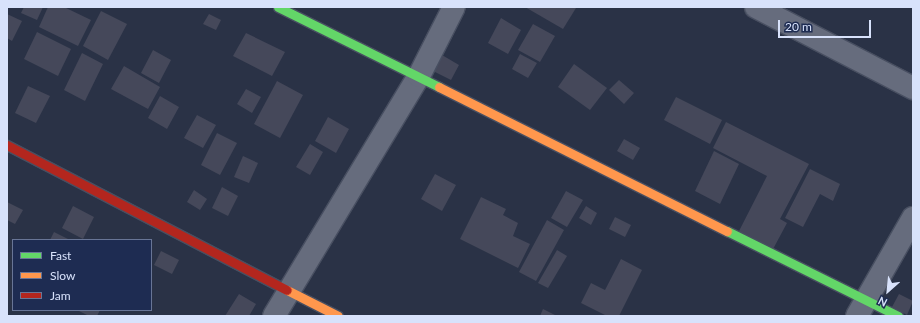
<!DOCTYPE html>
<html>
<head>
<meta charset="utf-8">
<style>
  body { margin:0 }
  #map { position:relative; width:920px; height:323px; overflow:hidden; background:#2a3246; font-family:Lato,sans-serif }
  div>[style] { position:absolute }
  .building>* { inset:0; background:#45485a }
  .roads { filter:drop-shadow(1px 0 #484f61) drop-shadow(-1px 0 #484f61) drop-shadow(0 1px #484f61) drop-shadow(0 -1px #484f61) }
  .street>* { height:22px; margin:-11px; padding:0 11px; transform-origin:11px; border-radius:11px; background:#666c7d }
  .fast>* { height:9px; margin:-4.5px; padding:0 4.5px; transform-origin:4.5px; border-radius:4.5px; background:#63d668 }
  .slow>* { height:9px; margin:-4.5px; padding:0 4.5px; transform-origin:4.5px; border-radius:4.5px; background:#ff974d }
  .jam>* { height:9px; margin:-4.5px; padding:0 4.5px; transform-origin:4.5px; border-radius:4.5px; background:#b3261e }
  span { translate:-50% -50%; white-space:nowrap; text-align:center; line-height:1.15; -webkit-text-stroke:4px #1e2c52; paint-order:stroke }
  .frame { position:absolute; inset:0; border:8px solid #d8e2fb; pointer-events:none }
  .legend { position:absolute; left:12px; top:239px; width:140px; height:72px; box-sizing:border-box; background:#1e2c52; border:1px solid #687596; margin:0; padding:5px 7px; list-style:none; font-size:12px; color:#d8e2fb }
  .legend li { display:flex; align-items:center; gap:8px; height:20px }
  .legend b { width:20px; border:1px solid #687596 }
  .north { position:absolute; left:868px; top:271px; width:40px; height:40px; -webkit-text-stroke:3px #1e2c52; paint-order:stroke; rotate:207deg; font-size:11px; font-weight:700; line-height:16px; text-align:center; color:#d8e2fb }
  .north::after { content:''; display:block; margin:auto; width:14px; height:18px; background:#d8e2fb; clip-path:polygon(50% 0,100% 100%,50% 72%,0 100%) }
  .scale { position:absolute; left:778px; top:20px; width:93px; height:18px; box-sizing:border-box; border:2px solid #d8e2fb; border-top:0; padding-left:5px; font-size:12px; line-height:14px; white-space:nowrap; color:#d8e2fb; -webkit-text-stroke:3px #1e2c52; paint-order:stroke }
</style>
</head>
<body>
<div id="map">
  <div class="building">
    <i style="clip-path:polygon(24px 7px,43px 7px,37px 20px,21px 13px)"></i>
    <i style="clip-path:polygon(48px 7px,64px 7px,91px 20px,78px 46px,39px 27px)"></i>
    <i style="clip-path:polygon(525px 7px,574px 7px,576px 8px,563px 29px)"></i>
    <i style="clip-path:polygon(101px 11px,127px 24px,108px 60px,83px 46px)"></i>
    <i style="clip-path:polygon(7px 14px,22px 21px,12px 41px,7px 38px)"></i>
    <i style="clip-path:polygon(209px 14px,221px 20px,216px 30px,203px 24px)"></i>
    <i style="clip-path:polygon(501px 18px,521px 30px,508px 54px,488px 43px)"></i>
    <i style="clip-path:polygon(533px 24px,555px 36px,540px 62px,518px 50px)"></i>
    <i style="clip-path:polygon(37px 32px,71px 49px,58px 76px,24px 59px)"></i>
    <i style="clip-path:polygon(246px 33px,285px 52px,272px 76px,233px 56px)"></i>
    <i style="clip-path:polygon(153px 50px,171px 60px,159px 83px,141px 73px)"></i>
    <i style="clip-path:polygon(82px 53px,103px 64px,85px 101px,64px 90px)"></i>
    <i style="clip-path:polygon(520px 54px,537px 63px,528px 78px,512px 69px)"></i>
    <i style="clip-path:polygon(442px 55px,459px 65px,451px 80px,433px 71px)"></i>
    <i style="clip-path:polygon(574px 64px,607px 88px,590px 110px,558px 87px)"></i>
    <i style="clip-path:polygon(124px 66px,160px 87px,148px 109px,111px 89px)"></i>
    <i style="clip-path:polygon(619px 80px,634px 93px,624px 104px,609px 90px)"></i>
    <i style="clip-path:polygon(277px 81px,303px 95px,280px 138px,254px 124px)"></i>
    <i style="clip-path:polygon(28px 86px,50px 96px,36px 123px,15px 113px)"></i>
    <i style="clip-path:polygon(246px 89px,261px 97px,252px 113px,237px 104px)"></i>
    <i style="clip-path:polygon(160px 96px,179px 107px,167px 129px,148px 118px)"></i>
    <i style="clip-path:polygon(676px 97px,722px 120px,710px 144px,664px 120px)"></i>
    <i style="clip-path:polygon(197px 115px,216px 125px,203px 148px,184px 138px)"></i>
    <i style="clip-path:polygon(328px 117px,349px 129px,336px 153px,315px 141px)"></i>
    <i style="clip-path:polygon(726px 122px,809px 164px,780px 219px,787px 223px,772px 251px,738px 233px,767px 176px,713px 148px)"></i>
    <i style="clip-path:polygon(217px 133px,237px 143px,220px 175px,201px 165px)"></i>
    <i style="clip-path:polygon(624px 139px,640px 148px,633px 160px,617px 151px)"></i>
    <i style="clip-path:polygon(310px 144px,323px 152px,310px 175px,296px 167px)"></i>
    <i style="clip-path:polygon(714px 151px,739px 164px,720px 204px,695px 191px)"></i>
    <i style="clip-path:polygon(243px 156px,258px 163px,249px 183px,234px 177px)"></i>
    <i style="clip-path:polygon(810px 169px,840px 184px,833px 201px,820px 194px,803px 227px,785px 218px)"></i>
    <i style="clip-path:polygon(435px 174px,456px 185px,442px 211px,421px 199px)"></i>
    <i style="clip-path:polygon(222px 187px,238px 196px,228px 216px,212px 208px)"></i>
    <i style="clip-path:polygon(194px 190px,207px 199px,200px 210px,187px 202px)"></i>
    <i style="clip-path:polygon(566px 191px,583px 200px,567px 227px,551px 218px)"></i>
    <i style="clip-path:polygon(481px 197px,506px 209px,503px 215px,518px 223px,513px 236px,530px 244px,518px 268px,460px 239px)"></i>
    <i style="clip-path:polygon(7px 202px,23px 210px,15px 224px,7px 220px)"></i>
    <i style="clip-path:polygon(73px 206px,94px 217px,83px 239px,62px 228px)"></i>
    <i style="clip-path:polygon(586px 206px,597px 213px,591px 225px,579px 218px)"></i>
    <i style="clip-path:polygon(615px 217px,631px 225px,625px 237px,609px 229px)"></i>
    <i style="clip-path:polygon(547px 220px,564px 230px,536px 281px,519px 272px)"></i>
    <i style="clip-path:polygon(54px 232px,70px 240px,50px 240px)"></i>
    <i style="clip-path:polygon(557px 250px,567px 256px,548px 288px,538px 283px)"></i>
    <i style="clip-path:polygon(161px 251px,179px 260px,172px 274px,154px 265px)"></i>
    <i style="clip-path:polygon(621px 259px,642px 270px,619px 316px,607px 316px,581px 303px,591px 283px,605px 290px)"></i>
    <i style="clip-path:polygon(239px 294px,256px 304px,249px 316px,225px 316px)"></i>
    <i style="clip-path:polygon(899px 294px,913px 301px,907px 315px,892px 307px)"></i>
    <i style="clip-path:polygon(543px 309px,557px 316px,540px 316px)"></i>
    <i style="clip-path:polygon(77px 310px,100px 310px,97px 316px,89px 316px)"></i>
  </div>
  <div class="roads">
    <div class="street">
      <i style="left:756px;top:7px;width:177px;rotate:27.3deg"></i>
      <i style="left:274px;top:316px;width:280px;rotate:-58.9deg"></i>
      <i style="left:419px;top:76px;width:77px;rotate:-63.1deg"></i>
      <i style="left:857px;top:316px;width:113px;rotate:-60.3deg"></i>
    </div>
    <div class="fast">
      <i style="left:278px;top:7px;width:180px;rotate:26.4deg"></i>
      <i style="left:727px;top:231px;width:191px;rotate:26.4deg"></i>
    </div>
    <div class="slow">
      <i style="left:439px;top:87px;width:322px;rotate:26.6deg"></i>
      <i style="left:287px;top:290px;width:57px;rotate:27deg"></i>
    </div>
    <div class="jam">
      <i style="left:7px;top:145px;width:315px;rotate:27.4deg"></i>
    </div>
  </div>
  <div class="frame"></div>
  <ul class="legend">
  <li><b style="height:5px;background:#63d668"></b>Fast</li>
  <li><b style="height:5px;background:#ff974d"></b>Slow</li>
  <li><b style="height:5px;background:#b3261e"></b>Jam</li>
  </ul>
  <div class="north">N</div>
  <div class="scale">20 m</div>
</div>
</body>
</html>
